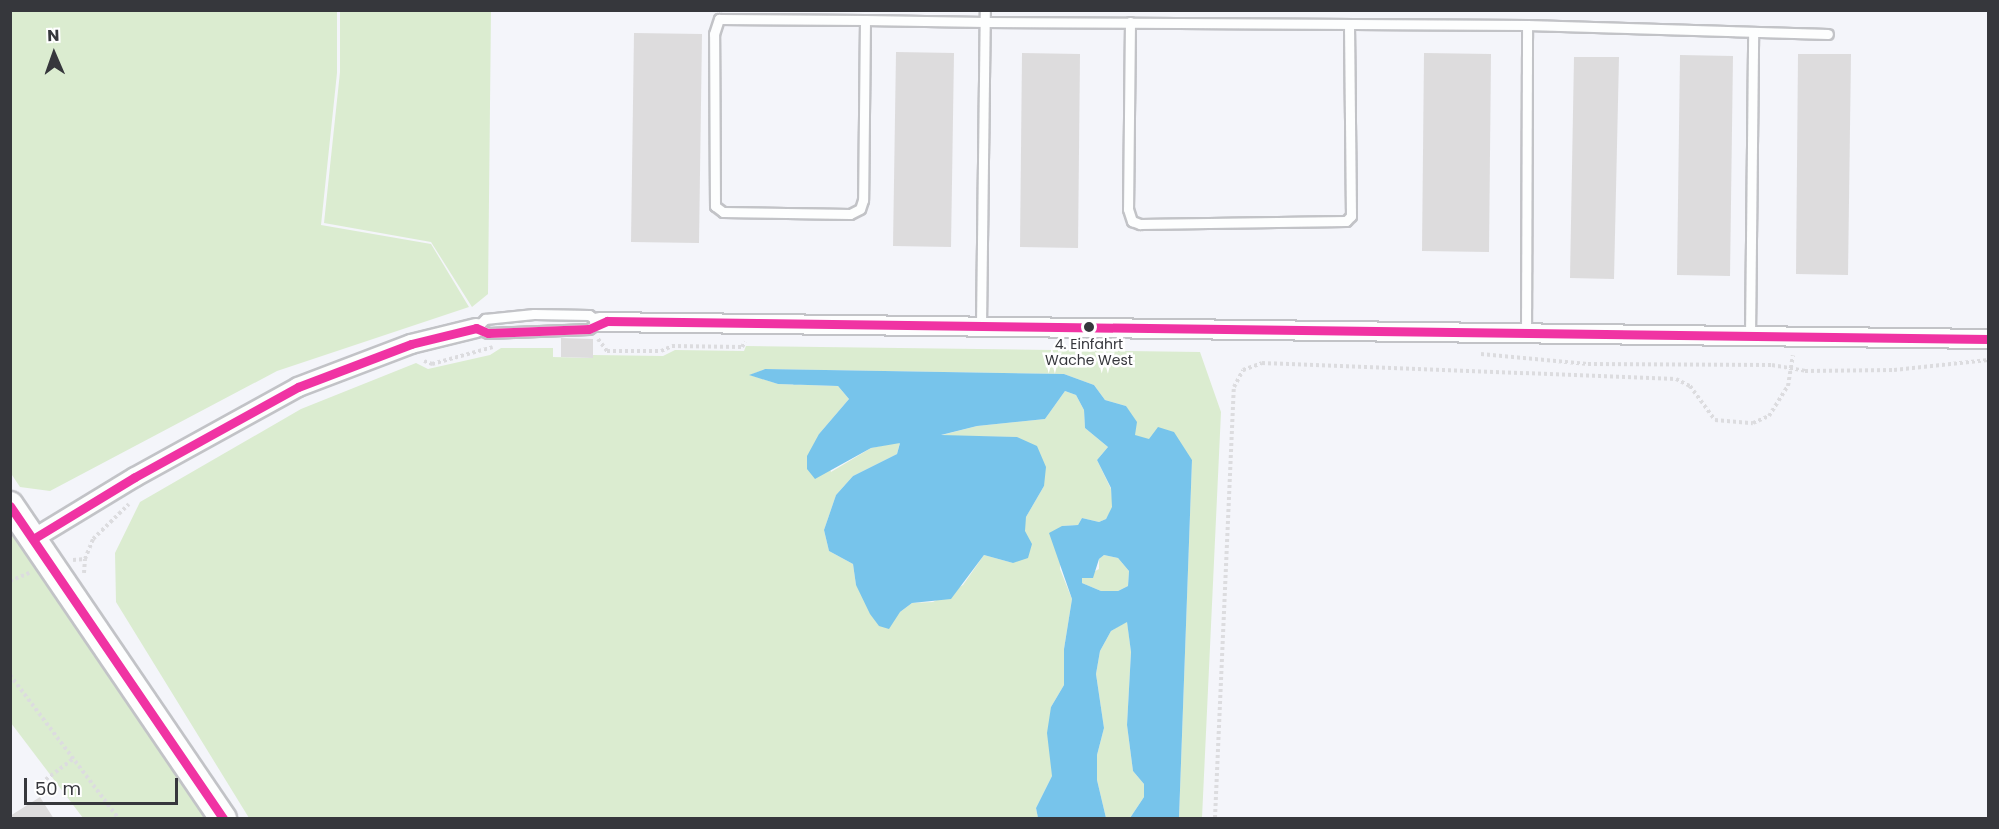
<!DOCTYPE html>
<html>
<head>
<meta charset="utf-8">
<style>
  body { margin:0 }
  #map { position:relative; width:1999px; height:829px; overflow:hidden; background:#f4f5fa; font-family:Poppins,sans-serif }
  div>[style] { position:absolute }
  .green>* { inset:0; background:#dbecd0 }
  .water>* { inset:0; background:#77c4eb }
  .building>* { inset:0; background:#dddcdd }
  .path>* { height:4px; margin-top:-2px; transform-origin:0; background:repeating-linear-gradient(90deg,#dcdcdf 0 3px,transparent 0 6px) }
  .roads { filter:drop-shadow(2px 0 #c2c3c7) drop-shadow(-2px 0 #c2c3c7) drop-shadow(0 2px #c2c3c7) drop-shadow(0 -2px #c2c3c7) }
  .service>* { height:9px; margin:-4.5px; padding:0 4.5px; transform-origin:4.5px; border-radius:4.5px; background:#fdfefe }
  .minor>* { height:18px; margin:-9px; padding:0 9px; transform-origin:9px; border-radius:9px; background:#fdfefe }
  .secondary>* { height:26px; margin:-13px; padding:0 13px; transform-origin:13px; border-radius:13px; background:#fdfefe }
  .bus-1>* { height:9px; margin:-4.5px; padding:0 4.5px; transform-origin:4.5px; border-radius:4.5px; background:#f033a3 }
  .dots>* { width:16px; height:16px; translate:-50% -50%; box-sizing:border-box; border:3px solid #fff; border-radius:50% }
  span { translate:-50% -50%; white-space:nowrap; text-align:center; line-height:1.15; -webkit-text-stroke:5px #fff; paint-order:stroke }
  .bus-label { font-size:14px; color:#36373c }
  .frame { position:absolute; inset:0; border:12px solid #36373c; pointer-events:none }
  .north { position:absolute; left:24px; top:24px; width:60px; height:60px; -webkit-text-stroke:4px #fff; paint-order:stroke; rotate:358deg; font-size:16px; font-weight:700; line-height:24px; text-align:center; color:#36373c }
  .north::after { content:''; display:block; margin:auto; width:21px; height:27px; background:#36373c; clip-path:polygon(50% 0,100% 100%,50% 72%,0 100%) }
  .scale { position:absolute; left:24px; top:778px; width:154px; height:27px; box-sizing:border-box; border:3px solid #36373c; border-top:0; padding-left:8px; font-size:18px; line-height:21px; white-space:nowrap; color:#36373c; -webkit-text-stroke:4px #fff; paint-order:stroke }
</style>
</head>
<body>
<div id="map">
  <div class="green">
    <i style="clip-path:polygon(11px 10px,337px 11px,337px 73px,321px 225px,431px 244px,469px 307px,277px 371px,50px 491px,20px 487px,10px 472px)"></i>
    <i style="clip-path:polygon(340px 11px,491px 11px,488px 294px,472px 307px,431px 242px,324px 223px,340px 72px)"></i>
    <i style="clip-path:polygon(746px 346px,1200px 352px,1221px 412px,1202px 818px,1179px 818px,1192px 460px,1134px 435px,1126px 406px,1105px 400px,1094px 385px,1064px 374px,765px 369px,750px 375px,778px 384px,838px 386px,849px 399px,819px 434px,831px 472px,871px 448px,900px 442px,897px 454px,853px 476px,836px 495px,824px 530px,829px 551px,853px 564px,856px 585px,900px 612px,912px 603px,933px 602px,963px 585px,984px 555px,1013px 563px,1026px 517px,1044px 486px,1017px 437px,938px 436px,977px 426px,1045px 419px,1065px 391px,1076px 395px,1084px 410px,1085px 428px,1108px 447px,1097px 460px,1111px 489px,1113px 507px,1106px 519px,1099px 522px,1082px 518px,1078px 525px,1062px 526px,1060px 569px,1072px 599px,1064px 649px,1064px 685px,1051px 707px,1052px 776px,1036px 808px,1038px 818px,249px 818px,116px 602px,115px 553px,140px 502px,301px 409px,416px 363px,428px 369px,490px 355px,501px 348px,553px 348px,553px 357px,592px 358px,593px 355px,663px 356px,675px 350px,744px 351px)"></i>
    <i style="clip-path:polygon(19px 533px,215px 818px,83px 818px,11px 723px,10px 536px)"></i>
    <i style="clip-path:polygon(1104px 555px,1118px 558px,1129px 571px,1128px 586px,1118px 591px,1101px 591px,1082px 583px,1082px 578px,1099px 569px,1099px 559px)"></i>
    <i style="clip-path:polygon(1127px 621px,1131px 652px,1127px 725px,1133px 771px,1144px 784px,1144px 797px,1130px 818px,1106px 818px,1097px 780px,1097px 755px,1104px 728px,1096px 674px,1100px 651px,1111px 631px)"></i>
  </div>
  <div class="water">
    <i style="clip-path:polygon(evenodd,765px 369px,1064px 374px,1094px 385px,1105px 400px,1126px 406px,1137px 422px,1135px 435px,1149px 439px,1158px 427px,1174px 432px,1192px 460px,1179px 818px,1130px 818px,1144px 797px,1144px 784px,1133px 771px,1127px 725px,1131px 652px,1127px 622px,1111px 631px,1100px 651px,1096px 674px,1104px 728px,1097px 755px,1097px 780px,1106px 818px,1038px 818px,1036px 808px,1052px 776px,1047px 733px,1051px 707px,1064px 685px,1064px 649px,1072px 599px,1049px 533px,1062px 526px,1078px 525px,1082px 518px,1099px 522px,1106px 519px,1112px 507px,1111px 488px,1097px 460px,1108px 447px,1085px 428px,1084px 410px,1076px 395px,1065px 391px,1045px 419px,977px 426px,941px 435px,1017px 437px,1037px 446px,1046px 467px,1044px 486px,1026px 517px,1025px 531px,1032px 544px,1028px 558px,1013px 563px,984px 555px,951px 599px,912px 603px,900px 612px,889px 629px,879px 626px,870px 614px,856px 585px,853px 564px,829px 551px,824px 530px,836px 495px,853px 476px,897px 454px,900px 443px,871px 448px,815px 479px,807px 469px,807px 456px,819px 434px,849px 399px,838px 386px,778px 384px,749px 375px,765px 369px,1104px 555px,1118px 558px,1129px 571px,1128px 586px,1118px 591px,1101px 591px,1082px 583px,1082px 578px,1093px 578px,1099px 559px,1104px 555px)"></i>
  </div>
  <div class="building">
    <i style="clip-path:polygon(634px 33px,702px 34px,699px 243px,631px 242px)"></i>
    <i style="clip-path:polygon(896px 52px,954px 53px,951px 247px,893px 246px)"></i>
    <i style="clip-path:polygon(1022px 53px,1080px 54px,1078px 248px,1020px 247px)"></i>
    <i style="clip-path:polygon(1424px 53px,1491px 54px,1489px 252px,1422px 251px)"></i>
    <i style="clip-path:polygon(1798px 54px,1851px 54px,1848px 275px,1796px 274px)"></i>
    <i style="clip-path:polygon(1680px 55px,1733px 56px,1730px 276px,1677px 275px)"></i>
    <i style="clip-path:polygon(1574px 57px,1619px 57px,1614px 279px,1570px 278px)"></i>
    <i style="clip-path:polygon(561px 338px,593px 339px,593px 358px,561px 357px)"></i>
    <i style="clip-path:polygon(40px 797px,54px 819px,10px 819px,10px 816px)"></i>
  </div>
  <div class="path">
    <i style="left:598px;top:339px;width:15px;rotate:53deg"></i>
    <i style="left:607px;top:351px;width:54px"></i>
    <i style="left:661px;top:351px;width:12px;rotate:-24deg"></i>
    <i style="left:672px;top:346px;width:70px;rotate:0.8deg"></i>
    <i style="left:742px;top:347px;width:6px;rotate:-59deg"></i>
    <i style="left:1481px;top:354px;width:107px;rotate:5.3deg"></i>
    <i style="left:1588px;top:364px;width:184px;rotate:0.3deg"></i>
    <i style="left:1772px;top:365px;width:34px;rotate:10deg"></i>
    <i style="left:1805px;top:371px;width:89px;rotate:-0.6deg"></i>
    <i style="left:1894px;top:370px;width:95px;rotate:-6.1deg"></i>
    <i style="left:424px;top:361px;width:9px;rotate:21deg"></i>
    <i style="left:432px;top:364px;width:63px;rotate:-15.6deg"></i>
    <i style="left:73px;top:560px;width:12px;rotate:-5deg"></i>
    <i style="left:85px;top:559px;width:22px;rotate:-68deg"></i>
    <i style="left:93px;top:539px;width:50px;rotate:-44.2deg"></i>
    <i style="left:84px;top:573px;width:14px;rotate:-86deg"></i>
    <i style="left:10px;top:581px;width:21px;rotate:-23deg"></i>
    <i style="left:10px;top:675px;width:179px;rotate:52.9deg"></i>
    <i style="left:41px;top:783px;width:40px;rotate:-37deg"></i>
    <i style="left:1215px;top:818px;width:431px;rotate:-87.5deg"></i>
    <i style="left:1234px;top:387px;width:19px;rotate:-62deg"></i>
    <i style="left:1243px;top:370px;width:20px;rotate:-20deg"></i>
    <i style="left:1262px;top:363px;width:414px;rotate:2.2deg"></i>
    <i style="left:1676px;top:379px;width:16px;rotate:27deg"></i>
    <i style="left:1690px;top:386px;width:42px;rotate:53.7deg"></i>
    <i style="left:1715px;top:420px;width:38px;rotate:5deg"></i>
    <i style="left:1753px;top:423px;width:17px;rotate:-24deg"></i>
    <i style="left:1769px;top:416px;width:36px;rotate:-58deg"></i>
    <i style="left:1788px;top:386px;width:31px;rotate:-81deg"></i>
  </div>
  <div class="roads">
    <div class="service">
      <i style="left:865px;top:20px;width:180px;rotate:90.6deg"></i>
      <i style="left:863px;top:200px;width:9px;rotate:108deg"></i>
      <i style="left:860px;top:209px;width:11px;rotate:153deg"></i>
      <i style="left:850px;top:214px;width:127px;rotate:-179.1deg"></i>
      <i style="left:723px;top:212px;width:10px;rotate:-143deg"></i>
      <i style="left:715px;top:206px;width:172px;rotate:-90.3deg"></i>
      <i style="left:714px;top:34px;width:16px;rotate:-72deg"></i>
      <i style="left:719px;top:19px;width:146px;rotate:0.4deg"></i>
      <i style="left:865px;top:20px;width:120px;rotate:1deg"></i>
      <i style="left:985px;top:22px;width:542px;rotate:0.32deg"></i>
      <i style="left:1527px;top:25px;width:301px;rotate:1.7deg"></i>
      <i style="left:1130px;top:22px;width:187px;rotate:90.6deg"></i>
      <i style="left:1128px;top:209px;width:13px;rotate:72deg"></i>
      <i style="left:1132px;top:221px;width:9px;rotate:21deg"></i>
      <i style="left:1140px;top:224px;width:206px;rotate:-0.8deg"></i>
      <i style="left:1346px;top:221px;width:7px;rotate:-45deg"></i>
      <i style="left:1351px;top:216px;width:192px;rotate:-90.6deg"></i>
      <i style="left:534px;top:314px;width:55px;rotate:1deg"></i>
      <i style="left:589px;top:315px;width:12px;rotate:35deg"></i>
      <i style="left:599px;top:322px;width:12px;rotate:145deg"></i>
      <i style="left:589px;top:329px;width:101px;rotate:177.7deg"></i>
      <i style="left:488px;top:333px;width:13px;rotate:-157deg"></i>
      <i style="left:476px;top:328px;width:13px;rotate:-45deg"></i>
      <i style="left:485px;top:319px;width:49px;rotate:-5.8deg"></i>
      <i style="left:981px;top:325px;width:315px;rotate:-89.3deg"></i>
      <i style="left:1526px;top:334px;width:309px;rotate:-89.8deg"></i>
      <i style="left:1750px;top:336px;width:304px;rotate:-89.4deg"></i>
    </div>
    <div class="minor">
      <i style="left:599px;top:322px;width:1389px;rotate:0.7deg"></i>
      <i style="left:33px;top:539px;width:119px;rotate:-31.3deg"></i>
      <i style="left:135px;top:477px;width:186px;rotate:-28.9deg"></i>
      <i style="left:298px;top:387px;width:121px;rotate:-20.8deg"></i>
      <i style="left:411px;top:344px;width:67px;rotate:-13.8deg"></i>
    </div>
    <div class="secondary">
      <i style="left:10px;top:505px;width:379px;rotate:55.8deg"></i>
    </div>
  </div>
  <div class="bus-1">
    <i style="left:10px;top:506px;width:378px;rotate:55.7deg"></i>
    <i style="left:33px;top:539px;width:119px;rotate:-31.3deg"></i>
    <i style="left:135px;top:477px;width:186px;rotate:-28.9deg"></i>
    <i style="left:298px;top:387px;width:121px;rotate:-20.8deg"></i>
    <i style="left:411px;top:344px;width:67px;rotate:-13.8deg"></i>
    <i style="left:476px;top:328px;width:13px;rotate:23deg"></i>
    <i style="left:488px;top:333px;width:101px;rotate:-2.3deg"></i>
    <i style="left:589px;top:329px;width:20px;rotate:-24deg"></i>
    <i style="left:607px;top:321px;width:1381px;rotate:0.75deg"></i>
  </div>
  <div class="dots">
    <i style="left:1089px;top:327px;background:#36373c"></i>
  </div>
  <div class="bus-label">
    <span style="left:1089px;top:352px">4. Einfahrt<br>Wache West</span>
  </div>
  <div class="frame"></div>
  <div class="north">N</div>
  <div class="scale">50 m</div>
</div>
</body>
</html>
